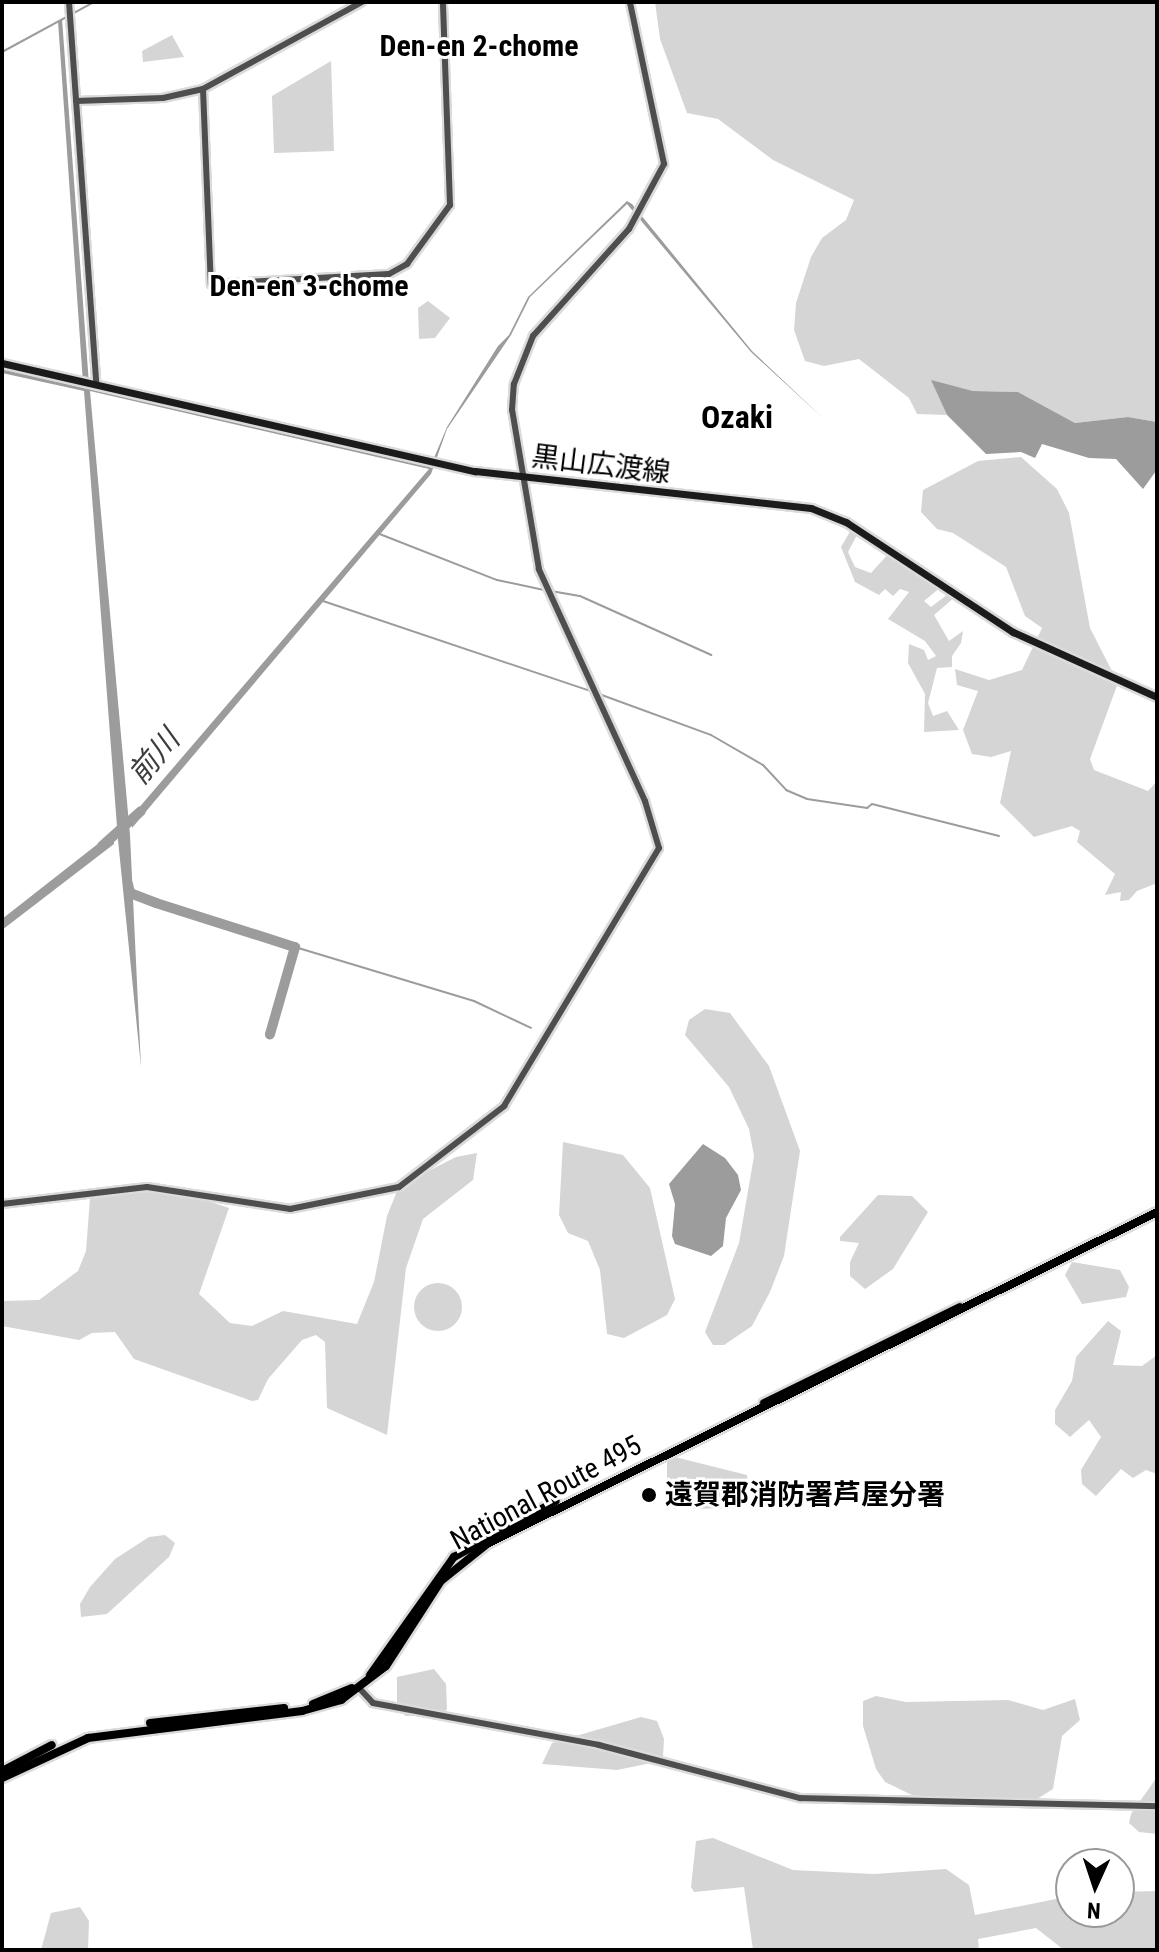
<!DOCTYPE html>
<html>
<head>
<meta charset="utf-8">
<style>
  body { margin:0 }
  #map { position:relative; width:1159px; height:1952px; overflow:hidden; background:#fff; font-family:"Roboto Condensed","Noto Sans JP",sans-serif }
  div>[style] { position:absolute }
  .green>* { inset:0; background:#d5d5d5 }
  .round { border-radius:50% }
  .water>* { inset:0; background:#9c9c9c }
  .stream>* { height:2px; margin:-1px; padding:0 1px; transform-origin:1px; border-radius:1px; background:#9c9c9c }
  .river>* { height:10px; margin:-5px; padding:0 5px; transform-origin:5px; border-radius:5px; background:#9c9c9c }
  .roads { filter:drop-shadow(2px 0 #dbdbdb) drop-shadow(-2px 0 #dbdbdb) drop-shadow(0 2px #dbdbdb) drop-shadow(0 -2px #dbdbdb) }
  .tertiary>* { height:6px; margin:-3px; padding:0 3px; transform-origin:3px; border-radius:3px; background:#4e4e4e }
  .secondary>* { height:7px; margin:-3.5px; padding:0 3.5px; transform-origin:3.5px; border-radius:3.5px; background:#1b1b1b }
  .trunk>* { height:8px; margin:-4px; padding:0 4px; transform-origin:4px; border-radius:4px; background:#000 }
  .dots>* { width:22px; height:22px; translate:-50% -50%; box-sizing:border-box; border:4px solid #fff; border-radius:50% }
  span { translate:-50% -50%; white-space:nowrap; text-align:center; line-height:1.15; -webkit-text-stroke:6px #fff; paint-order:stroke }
  .street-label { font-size:28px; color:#000 }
  .poi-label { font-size:28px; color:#000; font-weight:700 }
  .left { translate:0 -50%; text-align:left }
  .neighbourhood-label { font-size:30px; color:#000; font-weight:700 }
  .water-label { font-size:30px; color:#3d3d3d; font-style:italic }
  .quarter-label { font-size:32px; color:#000; font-weight:700 }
  .frame { position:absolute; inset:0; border:4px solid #000; pointer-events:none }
  .north { position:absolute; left:1055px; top:1848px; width:80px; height:80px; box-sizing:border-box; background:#fff; border:2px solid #999; border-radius:50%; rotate:183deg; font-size:22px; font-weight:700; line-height:32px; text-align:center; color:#000 }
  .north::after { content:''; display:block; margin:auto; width:28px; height:36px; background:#000; clip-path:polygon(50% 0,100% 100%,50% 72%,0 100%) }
</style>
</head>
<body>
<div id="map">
  <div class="green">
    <i style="clip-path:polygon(655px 2px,1157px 2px,1157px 422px,1128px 417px,1075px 423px,1018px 392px,973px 391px,932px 381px,947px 415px,917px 414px,909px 398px,859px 359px,824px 366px,805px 361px,794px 330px,796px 303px,811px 257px,822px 238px,846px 220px,854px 200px,773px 160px,718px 119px,687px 113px,660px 39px)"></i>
    <i style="clip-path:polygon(172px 35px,184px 57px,143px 62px,142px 51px)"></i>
    <i style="clip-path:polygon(331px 61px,334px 151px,274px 153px,272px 96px)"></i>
    <i style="clip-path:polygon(428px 301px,450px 318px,435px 338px,419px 339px,418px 308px)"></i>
    <i style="clip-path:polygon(1021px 457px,1057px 489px,1069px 513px,1090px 628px,1118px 683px,1090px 759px,1094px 770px,1148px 791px,1157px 781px,1157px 883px,1137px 891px,1129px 900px,1120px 901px,1121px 892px,1105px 895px,1115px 874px,1077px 842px,1080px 831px,1072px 826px,1034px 837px,1000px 803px,1011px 751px,991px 757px,972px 754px,963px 730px,978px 691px,957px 685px,955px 669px,989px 680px,1022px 670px,1042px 628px,1025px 616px,1006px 567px,953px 533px,937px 529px,921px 512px,923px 490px,978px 461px)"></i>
    <i style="clip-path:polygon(851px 530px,858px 533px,848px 552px,855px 567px,871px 573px,889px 553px,941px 587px,924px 601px,931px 607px,948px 594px,955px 597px,934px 615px,949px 641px,963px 631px,961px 643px,952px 656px,952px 667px,937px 668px,928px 703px,933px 716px,947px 711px,959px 730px,924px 732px,925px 694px,908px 663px,909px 644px,924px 650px,928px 660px,936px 656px,925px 641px,888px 619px,909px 592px,900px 589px,893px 596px,885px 589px,879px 595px,855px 582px,841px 547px)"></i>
    <i style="clip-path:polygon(705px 1009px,730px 1013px,769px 1066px,800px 1151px,784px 1256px,770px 1292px,752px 1326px,724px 1345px,713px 1345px,705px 1332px,739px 1243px,754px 1156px,749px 1129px,729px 1087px,685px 1035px,689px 1020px)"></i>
    <i style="clip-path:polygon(563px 1142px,623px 1155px,650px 1188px,675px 1299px,667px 1315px,624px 1338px,607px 1334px,600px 1270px,588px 1241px,568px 1233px,559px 1215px)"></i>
    <i style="clip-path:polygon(477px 1153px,473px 1180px,423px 1219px,406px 1268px,387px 1435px,327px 1408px,325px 1342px,316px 1335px,302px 1340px,268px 1379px,258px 1400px,252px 1401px,134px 1359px,115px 1332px,92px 1333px,79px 1340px,2px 1326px,2px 1301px,39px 1300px,78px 1271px,86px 1251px,90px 1198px,128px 1189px,193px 1196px,229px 1208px,199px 1294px,230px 1323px,252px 1326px,283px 1311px,357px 1324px,374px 1282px,387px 1216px,399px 1186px,456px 1157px)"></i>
    <i style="clip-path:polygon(878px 1195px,912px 1196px,928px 1212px,893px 1269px,865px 1289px,850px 1276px,850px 1262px,859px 1243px,840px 1241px,840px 1237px)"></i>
    <i style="clip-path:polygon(1072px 1262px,1120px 1270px,1129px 1287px,1126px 1297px,1082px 1304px,1065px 1275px)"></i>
    <i class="round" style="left:414px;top:1283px;width:48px;height:48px"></i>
    <i style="clip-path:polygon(1108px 1321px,1121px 1331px,1113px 1365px,1142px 1366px,1157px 1355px,1157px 1474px,1146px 1470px,1133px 1478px,1121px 1469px,1096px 1496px,1082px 1484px,1081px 1470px,1101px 1437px,1089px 1420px,1070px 1437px,1055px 1424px,1055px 1410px,1072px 1381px,1076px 1357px)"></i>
    <i style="clip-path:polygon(667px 1455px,747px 1475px,748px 1490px,740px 1508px,674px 1509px,667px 1500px)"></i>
    <i style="clip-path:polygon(165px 1535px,175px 1543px,169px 1557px,107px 1614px,81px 1617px,80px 1604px,90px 1587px,115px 1559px,149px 1537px)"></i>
    <i style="clip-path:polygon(434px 1669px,446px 1684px,447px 1709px,441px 1716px,405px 1716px,397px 1702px,397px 1677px)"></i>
    <i style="clip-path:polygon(876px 1696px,906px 1702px,1008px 1700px,1043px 1710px,1075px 1699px,1080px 1720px,1062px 1736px,1053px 1789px,1037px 1799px,956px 1801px,912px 1795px,885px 1782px,876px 1769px,863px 1726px,863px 1701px)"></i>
    <i style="clip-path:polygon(641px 1717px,657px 1721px,664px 1739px,663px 1757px,651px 1763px,617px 1770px,542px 1764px,552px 1743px)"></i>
    <i style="clip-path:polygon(1157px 1777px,1157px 1834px,1139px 1832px,1129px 1823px,1131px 1814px)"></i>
    <i style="clip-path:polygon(713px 1838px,793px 1870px,874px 1874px,946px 1869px,969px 1885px,975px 1915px,1071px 1896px,1071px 1912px,1119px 1912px,1119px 1892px,1157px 1891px,1157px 1950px,1064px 1950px,1036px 1928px,978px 1939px,979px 1950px,753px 1950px,744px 1887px,694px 1892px,691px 1887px,696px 1841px)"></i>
    <i style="clip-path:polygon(80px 1907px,89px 1921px,88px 1950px,41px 1950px,51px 1913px)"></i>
  </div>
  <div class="water">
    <i style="clip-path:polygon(62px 19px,89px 384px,431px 465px,447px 427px,498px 346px,509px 335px,528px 297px,627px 201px,632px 204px,752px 351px,824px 419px,751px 352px,627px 204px,530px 297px,511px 335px,447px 429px,431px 474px,132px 828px,131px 817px,429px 469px,90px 391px,130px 835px,141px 1067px,118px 840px,84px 391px,2px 373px,2px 368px,83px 383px,58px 21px)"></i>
    <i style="clip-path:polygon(931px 380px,973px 391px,1018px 392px,1075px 423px,1128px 417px,1157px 422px,1156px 471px,1143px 489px,1116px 459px,1089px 458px,1042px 444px,1035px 458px,1021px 452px,986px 454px,947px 415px)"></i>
    <i style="clip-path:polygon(113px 832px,114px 844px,2px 930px,2px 919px)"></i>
    <i style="clip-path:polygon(703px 1144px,725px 1158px,738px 1175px,741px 1190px,726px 1218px,723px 1246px,711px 1256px,675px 1244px,672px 1236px,675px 1204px,669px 1184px)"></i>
  </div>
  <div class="stream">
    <i style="left:2px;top:52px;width:105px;rotate:-28.5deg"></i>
    <i style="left:377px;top:533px;width:129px;rotate:21.4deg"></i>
    <i style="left:497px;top:580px;width:48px;rotate:12deg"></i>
    <i style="left:551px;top:591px;width:29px;rotate:10deg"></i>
    <i style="left:580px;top:596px;width:144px;rotate:24.2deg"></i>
    <i style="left:323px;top:601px;width:285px;rotate:18.6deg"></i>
    <i style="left:599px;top:694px;width:119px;rotate:20.1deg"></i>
    <i style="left:711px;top:735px;width:60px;rotate:30deg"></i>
    <i style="left:763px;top:765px;width:34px;rotate:47deg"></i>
    <i style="left:786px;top:790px;width:23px;rotate:23deg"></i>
    <i style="left:807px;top:799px;width:61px;rotate:8.5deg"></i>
    <i style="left:867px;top:808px;width:6px;rotate:-39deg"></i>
    <i style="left:872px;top:804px;width:131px;rotate:14.1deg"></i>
    <i style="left:295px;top:947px;width:187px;rotate:16.8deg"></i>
    <i style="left:474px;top:1001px;width:63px;rotate:25.3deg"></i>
  </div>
  <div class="river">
    <i style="left:102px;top:846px;width:52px;rotate:-41.9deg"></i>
    <i style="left:128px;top:884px;width:9px;rotate:77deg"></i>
    <i style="left:130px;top:893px;width:28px;rotate:21deg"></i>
    <i style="left:156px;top:903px;width:146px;rotate:17.6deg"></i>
    <i style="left:295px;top:947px;width:91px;rotate:106deg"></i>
  </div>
  <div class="roads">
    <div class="tertiary">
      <i style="left:69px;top:2px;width:381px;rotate:85.9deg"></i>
      <i style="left:203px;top:89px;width:195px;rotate:87.7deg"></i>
      <i style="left:211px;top:284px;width:178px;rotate:-3.2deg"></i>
      <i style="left:389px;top:274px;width:21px;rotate:-29deg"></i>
      <i style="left:407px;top:264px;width:73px;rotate:-53.9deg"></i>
      <i style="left:450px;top:205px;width:203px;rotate:-92deg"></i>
      <i style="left:76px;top:101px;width:87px;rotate:-2deg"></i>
      <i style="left:163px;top:98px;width:41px;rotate:-12.7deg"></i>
      <i style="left:203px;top:89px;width:181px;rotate:-28.7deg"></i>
      <i style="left:2px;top:1204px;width:146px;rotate:-6.7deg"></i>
      <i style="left:147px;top:1187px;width:145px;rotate:8.7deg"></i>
      <i style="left:290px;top:1209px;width:111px;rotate:-11.4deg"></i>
      <i style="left:399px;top:1187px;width:133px;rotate:-37.6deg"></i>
      <i style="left:504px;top:1106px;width:301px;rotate:-59deg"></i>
      <i style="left:659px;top:848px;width:49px;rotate:-106.6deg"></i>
      <i style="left:645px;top:801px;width:255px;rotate:-114.6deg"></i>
      <i style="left:539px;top:569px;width:161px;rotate:-99.6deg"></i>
      <i style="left:512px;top:410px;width:26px;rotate:-86deg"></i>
      <i style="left:514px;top:384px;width:52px;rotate:-68.4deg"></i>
      <i style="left:533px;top:336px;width:144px;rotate:-48.1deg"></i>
      <i style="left:629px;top:229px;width:74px;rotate:-61.7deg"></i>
      <i style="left:664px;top:164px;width:166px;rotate:-101.9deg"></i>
      <i style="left:360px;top:1689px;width:19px;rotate:47deg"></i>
      <i style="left:373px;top:1703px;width:230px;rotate:10.5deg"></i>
      <i style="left:599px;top:1745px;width:208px;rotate:14.8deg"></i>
      <i style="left:800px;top:1798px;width:357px;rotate:1.3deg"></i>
    </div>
    <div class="secondary">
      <i style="left:2px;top:363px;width:485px;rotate:12.9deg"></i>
      <i style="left:475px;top:471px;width:338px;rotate:6.3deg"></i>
      <i style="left:811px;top:508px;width:38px;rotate:22deg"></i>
      <i style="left:846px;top:522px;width:200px;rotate:33.4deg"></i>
      <i style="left:1013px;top:632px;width:158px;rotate:24.3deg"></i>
    </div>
    <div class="trunk">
      <i style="left:764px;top:1403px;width:218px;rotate:-26.1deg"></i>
      <i style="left:370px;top:1675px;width:145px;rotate:-54.6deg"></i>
      <i style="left:454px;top:1557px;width:116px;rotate:-28.8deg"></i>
      <i style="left:313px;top:1704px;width:42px;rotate:-22.3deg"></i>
      <i style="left:150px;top:1723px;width:135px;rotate:-6.4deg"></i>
      <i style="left:2px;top:1771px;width:56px;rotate:-27.5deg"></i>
      <i style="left:2px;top:1778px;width:95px;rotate:-24.9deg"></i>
      <i style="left:88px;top:1738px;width:216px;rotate:-7.2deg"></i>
      <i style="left:302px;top:1711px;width:41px;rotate:-15.8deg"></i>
      <i style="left:341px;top:1700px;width:56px;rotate:-37.1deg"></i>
      <i style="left:386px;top:1666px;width:101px;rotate:-57.1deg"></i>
      <i style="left:441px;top:1581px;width:59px;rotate:-38.8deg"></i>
      <i style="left:487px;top:1544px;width:748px;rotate:-26.36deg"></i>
    </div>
  </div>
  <div class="dots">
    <i style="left:649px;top:1495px;background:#000"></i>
  </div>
  <div class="street-label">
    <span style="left:601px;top:465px;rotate:7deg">黒山広渡線</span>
    <span style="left:546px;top:1493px;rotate:-28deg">National Route 495</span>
  </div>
  <div class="poi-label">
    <span class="left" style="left:665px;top:1495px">遠賀郡消防署芦屋分署</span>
  </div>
  <div class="neighbourhood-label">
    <span style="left:479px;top:46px">Den-en 2-chome</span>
    <span style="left:309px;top:286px">Den-en 3-chome</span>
  </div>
  <div class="water-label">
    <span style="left:154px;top:757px;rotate:-50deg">前川</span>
  </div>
  <div class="quarter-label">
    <span style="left:737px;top:417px">Ozaki</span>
  </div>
  <div class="frame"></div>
  <div class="north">N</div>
</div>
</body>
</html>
